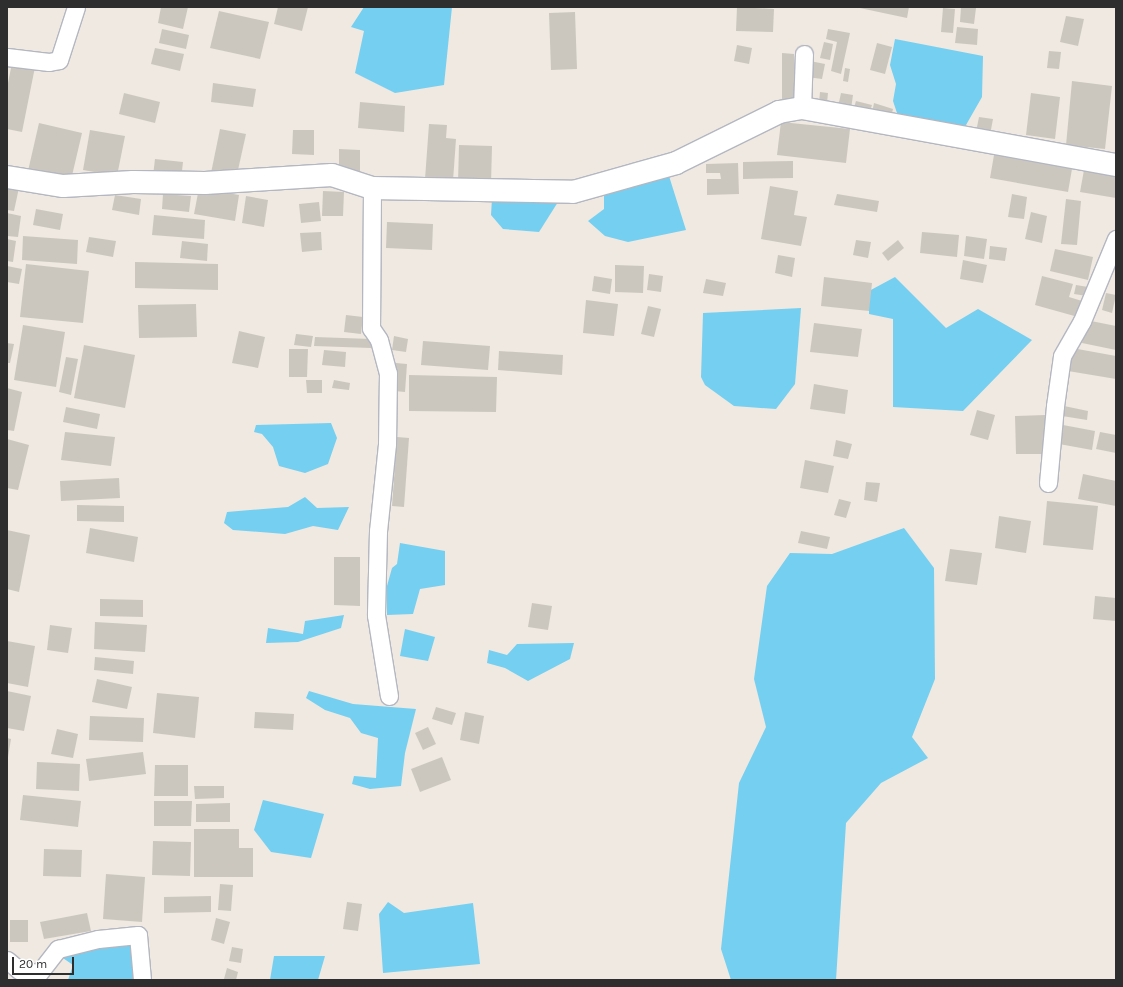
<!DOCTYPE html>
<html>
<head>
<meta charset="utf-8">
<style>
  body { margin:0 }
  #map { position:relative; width:1123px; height:987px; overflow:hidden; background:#efe9e1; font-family:Karla,sans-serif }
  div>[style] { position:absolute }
  .water>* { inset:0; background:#75cff0 }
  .building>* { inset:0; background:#cbc7bf }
  .roads { filter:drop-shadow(1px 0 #b4b7c1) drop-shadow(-1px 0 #b4b7c1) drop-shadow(0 1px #b4b7c1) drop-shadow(0 -1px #b4b7c1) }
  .street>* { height:17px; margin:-8.5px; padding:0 8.5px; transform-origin:8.5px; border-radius:8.5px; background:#fff }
  .secondary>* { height:22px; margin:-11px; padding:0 11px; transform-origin:11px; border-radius:11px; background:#fff }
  span { translate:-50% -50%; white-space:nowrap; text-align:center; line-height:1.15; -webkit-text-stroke:3px #fff; paint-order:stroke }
  .frame { position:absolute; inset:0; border:8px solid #2e2e2e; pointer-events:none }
  .scale { position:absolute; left:12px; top:957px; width:62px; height:18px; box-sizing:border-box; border:2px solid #2e2e2e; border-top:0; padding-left:5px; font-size:12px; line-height:14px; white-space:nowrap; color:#2e2e2e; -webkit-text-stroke:3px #fff; paint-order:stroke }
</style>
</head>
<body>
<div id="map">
  <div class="water">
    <i style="clip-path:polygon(364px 7px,452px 7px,444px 85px,395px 93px,355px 73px,364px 31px,351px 27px)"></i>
    <i style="clip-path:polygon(895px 39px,983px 56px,982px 97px,962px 132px,898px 116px,893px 101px,896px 84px,890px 65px)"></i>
    <i style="clip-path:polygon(669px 176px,686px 230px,628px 242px,605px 236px,588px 221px,604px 209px,604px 191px)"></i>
    <i style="clip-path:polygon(492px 199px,558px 202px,539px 232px,503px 229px,491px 215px)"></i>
    <i style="clip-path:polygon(895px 277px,946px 328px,978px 309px,1032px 340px,963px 411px,893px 407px,893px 319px,869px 314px,869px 291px)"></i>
    <i style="clip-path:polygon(801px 308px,795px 384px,776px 409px,734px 406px,705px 385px,701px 377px,703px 313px)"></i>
    <i style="clip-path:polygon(331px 423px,337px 438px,328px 464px,305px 473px,279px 466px,273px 447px,262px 434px,254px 432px,256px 425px)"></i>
    <i style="clip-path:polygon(305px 497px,317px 508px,349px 507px,338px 530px,313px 526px,285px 534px,233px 530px,224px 523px,227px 512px,288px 507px)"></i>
    <i style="clip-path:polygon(904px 528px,934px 568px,935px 679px,912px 737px,928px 758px,881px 783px,846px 823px,836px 980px,731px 980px,721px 949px,739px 783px,766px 727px,754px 679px,767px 586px,790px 553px,832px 554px)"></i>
    <i style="clip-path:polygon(400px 543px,445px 551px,445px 585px,420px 589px,413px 614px,387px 615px,387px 586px,392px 568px,397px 564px)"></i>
    <i style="clip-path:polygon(344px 615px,341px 628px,298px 642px,266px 643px,268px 628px,303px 634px,305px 621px)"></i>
    <i style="clip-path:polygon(405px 629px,435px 637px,428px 661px,400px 656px)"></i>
    <i style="clip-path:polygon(574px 643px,570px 659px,528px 681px,505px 668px,487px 663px,489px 650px,507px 655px,517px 644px)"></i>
    <i style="clip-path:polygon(309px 691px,353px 704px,416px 709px,405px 753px,401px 786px,370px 789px,352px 784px,354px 776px,376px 778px,378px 738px,361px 733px,350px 718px,325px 710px,306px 698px)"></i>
    <i style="clip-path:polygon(263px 800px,324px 814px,311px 858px,271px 852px,254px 830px)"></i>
    <i style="clip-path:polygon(388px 902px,404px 913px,473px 903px,480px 964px,383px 973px,379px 914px)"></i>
    <i style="clip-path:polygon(97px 944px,132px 945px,140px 980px,68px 980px,73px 965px,60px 956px)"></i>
    <i style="clip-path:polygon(274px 956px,325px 956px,318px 980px,270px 980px)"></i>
  </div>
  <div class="building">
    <i style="clip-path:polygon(161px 7px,188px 7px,183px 29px,158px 23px)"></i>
    <i style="clip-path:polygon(278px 7px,308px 7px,302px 31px,274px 24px)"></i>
    <i style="clip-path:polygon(737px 7px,774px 9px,773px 32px,736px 31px)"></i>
    <i style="clip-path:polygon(855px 7px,909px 7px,907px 18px)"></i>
    <i style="clip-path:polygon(961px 7px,976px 8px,974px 24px,960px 22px)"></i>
    <i style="clip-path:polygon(943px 8px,955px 9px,953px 33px,941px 32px)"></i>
    <i style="clip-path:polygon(219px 11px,269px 22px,260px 59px,210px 48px)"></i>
    <i style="clip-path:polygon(575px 12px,577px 69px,551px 70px,549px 13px)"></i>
    <i style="clip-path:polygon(1066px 16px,1084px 19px,1078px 46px,1060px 42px)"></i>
    <i style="clip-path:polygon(957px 27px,978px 29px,977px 45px,955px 43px)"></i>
    <i style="clip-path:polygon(162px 29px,189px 35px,186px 49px,159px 43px)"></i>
    <i style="clip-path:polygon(828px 29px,850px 33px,841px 74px,831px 71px,837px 42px,826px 39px)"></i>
    <i style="clip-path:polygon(824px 42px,833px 44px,830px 60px,820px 58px)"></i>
    <i style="clip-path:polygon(877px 43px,892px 47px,885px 74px,870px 70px)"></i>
    <i style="clip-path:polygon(737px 45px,752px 48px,749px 64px,734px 61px)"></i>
    <i style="clip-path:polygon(155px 48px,184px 54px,180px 71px,151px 64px)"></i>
    <i style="clip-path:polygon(1049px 51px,1061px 52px,1059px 69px,1047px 68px)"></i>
    <i style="clip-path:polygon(782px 53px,794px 54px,794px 100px,782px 100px)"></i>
    <i style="clip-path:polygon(810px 61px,825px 64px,822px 79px,807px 77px)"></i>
    <i style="clip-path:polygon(12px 63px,35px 67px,22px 132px,7px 129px,7px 88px)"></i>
    <i style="clip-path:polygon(845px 68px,850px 69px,848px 82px,843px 81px)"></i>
    <i style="clip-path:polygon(1072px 81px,1112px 86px,1105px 149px,1066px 145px)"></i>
    <i style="clip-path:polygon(213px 83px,256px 89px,253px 107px,211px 102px)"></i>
    <i style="clip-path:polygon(820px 92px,828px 93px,827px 103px,819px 102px)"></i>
    <i style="clip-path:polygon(124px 93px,160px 102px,155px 123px,119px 114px)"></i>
    <i style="clip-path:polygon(841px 93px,853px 95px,851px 109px,838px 107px)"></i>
    <i style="clip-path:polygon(1031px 93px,1060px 97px,1055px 139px,1026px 135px)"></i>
    <i style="clip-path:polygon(856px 101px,872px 105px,869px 115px,853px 111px)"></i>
    <i style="clip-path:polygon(360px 102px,405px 106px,404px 132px,358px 128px)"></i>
    <i style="clip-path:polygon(874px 103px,893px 109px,891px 118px,872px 113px)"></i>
    <i style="clip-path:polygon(979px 117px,993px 119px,989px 140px,975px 137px)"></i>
    <i style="clip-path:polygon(781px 122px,850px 129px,846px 163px,777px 155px)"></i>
    <i style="clip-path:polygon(39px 123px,82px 133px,71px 180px,28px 171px)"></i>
    <i style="clip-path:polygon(429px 124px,447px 125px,446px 138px,456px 139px,453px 181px,425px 179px)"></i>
    <i style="clip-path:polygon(220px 129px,246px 134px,236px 179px,211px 173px)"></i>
    <i style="clip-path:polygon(90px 130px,125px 136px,117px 176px,83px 170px)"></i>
    <i style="clip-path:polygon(293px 130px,314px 130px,314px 155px,292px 154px)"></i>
    <i style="clip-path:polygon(459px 145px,492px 146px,491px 184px,458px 183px)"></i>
    <i style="clip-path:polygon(339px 149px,360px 150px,360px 174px,339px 174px)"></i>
    <i style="clip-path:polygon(994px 155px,1072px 169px,1068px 192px,990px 178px)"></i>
    <i style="clip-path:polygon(155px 159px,183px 162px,181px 180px,153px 176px)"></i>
    <i style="clip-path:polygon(793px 161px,793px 178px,743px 179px,743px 162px)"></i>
    <i style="clip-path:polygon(738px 163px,739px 194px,707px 195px,707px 179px,721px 179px,720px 173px,706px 173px,706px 164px)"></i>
    <i style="clip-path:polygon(1084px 170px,1116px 175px,1116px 198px,1080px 192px)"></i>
    <i style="clip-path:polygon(7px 180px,20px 183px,14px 211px,7px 210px)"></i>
    <i style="clip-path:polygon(770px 186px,798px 191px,794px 215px,807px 217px,801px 246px,761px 239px)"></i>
    <i style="clip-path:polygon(199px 188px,239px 195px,235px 221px,194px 214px)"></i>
    <i style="clip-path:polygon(323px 191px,344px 192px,343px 216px,322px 216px)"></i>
    <i style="clip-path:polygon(163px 194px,191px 196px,189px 212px,162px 209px)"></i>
    <i style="clip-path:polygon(837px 194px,879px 201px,877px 212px,834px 205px)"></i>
    <i style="clip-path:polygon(1012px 194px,1027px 197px,1024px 219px,1008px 217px)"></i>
    <i style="clip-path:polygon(115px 195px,141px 199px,139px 215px,112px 210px)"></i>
    <i style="clip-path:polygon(246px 196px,268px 200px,264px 227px,242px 223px)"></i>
    <i style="clip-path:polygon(1066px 199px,1081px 201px,1077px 245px,1061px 244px)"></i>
    <i style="clip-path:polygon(319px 202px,321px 221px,301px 223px,299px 204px)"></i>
    <i style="clip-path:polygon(36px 209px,63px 214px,60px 230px,33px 225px)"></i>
    <i style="clip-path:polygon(1031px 212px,1047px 216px,1042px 243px,1025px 239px)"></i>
    <i style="clip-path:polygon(7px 213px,21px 216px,18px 237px,7px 236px)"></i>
    <i style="clip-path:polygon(154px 215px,205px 220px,204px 239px,152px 235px)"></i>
    <i style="clip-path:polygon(387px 222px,433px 224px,432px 250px,386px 248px)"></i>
    <i style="clip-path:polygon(321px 232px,322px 250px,302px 252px,300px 233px)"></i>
    <i style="clip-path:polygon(922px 232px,959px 235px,957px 257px,920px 253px)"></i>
    <i style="clip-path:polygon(23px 236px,78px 240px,77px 264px,22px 260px)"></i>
    <i style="clip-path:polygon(966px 236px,987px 239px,984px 259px,964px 256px)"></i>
    <i style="clip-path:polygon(89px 237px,116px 241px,113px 257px,86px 252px)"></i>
    <i style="clip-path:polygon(7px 239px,16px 241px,13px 262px,7px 261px)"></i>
    <i style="clip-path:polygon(856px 240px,871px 242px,868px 258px,853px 255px)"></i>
    <i style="clip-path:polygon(898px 240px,904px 248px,888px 261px,882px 253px)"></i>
    <i style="clip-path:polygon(182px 241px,208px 244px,207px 261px,180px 258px)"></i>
    <i style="clip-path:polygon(990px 246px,1007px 248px,1005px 261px,989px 259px)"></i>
    <i style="clip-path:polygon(1055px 249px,1093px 257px,1088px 280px,1050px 271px)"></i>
    <i style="clip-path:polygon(778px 255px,795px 258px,792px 277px,775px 273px)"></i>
    <i style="clip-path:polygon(963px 260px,987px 265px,983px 283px,960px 279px)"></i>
    <i style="clip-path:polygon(135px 262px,218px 264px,218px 290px,135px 288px)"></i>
    <i style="clip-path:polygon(26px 264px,89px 271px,83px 323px,20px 317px)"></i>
    <i style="clip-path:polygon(615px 265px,644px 266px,643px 293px,615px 292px)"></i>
    <i style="clip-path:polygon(7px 266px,22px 269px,19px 284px,7px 282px)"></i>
    <i style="clip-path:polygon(649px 274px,663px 276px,661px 292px,647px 290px)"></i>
    <i style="clip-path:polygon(594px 276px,612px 279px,610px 294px,592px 291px)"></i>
    <i style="clip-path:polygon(1042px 276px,1073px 284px,1069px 297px,1082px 301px,1078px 317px,1035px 305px)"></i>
    <i style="clip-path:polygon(824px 277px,872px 283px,869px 311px,821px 306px)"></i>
    <i style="clip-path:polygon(706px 279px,726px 283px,723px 296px,703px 293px)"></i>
    <i style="clip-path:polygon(1076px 285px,1088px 287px,1087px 296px,1074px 294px)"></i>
    <i style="clip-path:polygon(1106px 293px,1116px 295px,1112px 313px,1102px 310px)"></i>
    <i style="clip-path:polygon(586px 300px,618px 304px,614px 336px,583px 333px)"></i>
    <i style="clip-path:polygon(196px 304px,197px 337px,139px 338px,138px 305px)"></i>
    <i style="clip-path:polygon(648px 306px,661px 309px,654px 337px,641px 334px)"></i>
    <i style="clip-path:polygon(346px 315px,363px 317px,361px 334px,344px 332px)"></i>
    <i style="clip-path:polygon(1086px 320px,1116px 326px,1116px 350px,1082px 343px)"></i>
    <i style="clip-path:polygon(814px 323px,862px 329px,858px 357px,810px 352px)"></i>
    <i style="clip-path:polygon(23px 325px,65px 332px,56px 387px,14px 380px)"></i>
    <i style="clip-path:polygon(239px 331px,265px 337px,258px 368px,232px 363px)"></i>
    <i style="clip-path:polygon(296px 334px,313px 336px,311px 347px,294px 345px)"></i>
    <i style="clip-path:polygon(394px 336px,408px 339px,406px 352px,392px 350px)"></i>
    <i style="clip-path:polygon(315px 337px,371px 339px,371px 348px,314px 346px)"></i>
    <i style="clip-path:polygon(423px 341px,490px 346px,488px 370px,421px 365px)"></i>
    <i style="clip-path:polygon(7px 343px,14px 344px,10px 363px,7px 363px)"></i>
    <i style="clip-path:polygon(84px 345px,135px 355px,125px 408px,74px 398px)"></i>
    <i style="clip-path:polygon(1072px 348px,1116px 356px,1116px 379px,1068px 371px)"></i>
    <i style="clip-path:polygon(289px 349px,308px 349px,307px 377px,289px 377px)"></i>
    <i style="clip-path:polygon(324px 350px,346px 352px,345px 367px,322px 365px)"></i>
    <i style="clip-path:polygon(499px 351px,563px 355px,562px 375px,498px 370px)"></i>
    <i style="clip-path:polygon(66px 357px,78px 359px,71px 395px,59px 392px)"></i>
    <i style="clip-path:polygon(396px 363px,407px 364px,405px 392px,394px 391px)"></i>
    <i style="clip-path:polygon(409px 375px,497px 377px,496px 412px,409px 411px)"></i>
    <i style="clip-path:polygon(306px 380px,322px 380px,322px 393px,307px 393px)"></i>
    <i style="clip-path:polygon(334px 380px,350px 383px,349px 390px,332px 388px)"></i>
    <i style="clip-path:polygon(814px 384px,848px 390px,845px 414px,810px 409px)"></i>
    <i style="clip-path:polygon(7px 388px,22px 392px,14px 431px,7px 430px)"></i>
    <i style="clip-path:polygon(1064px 406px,1088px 411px,1087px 420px,1062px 416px)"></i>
    <i style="clip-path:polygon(66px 407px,100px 414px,97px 429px,63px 422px)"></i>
    <i style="clip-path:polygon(977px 410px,995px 415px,988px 440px,970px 435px)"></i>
    <i style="clip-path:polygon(1045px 415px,1045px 454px,1016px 454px,1015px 416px)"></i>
    <i style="clip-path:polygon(1063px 425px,1095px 431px,1092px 450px,1059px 444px)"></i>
    <i style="clip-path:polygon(65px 432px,115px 437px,111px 466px,61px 460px)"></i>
    <i style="clip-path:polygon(1100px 432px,1116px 435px,1116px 453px,1096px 449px)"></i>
    <i style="clip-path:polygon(397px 437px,409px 438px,404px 507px,392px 506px)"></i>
    <i style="clip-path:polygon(7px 439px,29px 445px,18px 490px,7px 488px)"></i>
    <i style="clip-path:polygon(836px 440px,852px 444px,848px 459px,833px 456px)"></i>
    <i style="clip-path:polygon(805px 460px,834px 466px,828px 493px,800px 488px)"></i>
    <i style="clip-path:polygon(1083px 474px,1116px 481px,1116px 506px,1078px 499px)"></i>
    <i style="clip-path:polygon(119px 478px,120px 498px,61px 501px,60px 481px)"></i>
    <i style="clip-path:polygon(866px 482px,880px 483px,877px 502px,864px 500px)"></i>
    <i style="clip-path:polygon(839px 499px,851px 502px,846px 518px,834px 515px)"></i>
    <i style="clip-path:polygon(1047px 501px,1098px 506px,1093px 550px,1043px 545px)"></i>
    <i style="clip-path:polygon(77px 505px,124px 506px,124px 522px,77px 521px)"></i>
    <i style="clip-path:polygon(999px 516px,1031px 521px,1026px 553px,995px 548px)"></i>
    <i style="clip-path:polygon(90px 528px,138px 537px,134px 562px,86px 553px)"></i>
    <i style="clip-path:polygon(7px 530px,30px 535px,19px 592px,7px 589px)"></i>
    <i style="clip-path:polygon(801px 531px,830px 537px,827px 549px,798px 543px)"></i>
    <i style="clip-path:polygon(950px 549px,982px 553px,977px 585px,945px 581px)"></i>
    <i style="clip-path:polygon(334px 557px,360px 557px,360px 606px,334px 605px)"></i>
    <i style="clip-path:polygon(1095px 596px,1116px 598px,1116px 621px,1093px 619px)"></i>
    <i style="clip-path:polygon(100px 599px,143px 600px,143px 617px,100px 616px)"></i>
    <i style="clip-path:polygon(532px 603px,552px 606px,548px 630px,528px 627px)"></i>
    <i style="clip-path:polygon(95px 622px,147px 625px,145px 652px,94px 649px)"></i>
    <i style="clip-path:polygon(50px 625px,72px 628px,68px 653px,47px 650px)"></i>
    <i style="clip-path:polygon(7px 641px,35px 646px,28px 687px,7px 683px)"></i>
    <i style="clip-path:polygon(95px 657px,134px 661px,133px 674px,94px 670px)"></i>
    <i style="clip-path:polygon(97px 679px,132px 687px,127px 709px,92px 702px)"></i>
    <i style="clip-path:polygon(7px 691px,31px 696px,24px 731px,7px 728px)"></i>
    <i style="clip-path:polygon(157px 693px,199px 697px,195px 738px,153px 733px)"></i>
    <i style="clip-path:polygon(436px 707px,456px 713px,452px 725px,432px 719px)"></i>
    <i style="clip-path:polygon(255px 712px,294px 714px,293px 730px,254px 728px)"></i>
    <i style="clip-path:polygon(465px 712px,484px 716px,479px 744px,460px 740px)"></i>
    <i style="clip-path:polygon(90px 716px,144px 718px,143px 742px,89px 740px)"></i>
    <i style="clip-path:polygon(428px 727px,436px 744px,423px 750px,415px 733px)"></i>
    <i style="clip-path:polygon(57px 729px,78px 734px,73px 758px,51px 754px)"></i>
    <i style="clip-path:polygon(7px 738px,11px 739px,8px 757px,7px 757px)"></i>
    <i style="clip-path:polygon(143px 752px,146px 774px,89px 781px,86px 759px)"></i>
    <i style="clip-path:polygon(442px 757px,451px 780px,420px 792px,411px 769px)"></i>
    <i style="clip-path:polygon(37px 762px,80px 764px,79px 791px,36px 789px)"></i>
    <i style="clip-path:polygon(155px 765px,188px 765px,188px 796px,154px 796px)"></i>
    <i style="clip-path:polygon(194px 786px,224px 786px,224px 798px,195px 799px)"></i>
    <i style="clip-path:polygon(23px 795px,81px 801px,78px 827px,20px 820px)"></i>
    <i style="clip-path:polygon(154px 801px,192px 801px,191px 826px,154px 826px)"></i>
    <i style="clip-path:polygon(230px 803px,230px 822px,196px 822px,196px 804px)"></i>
    <i style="clip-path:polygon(194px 829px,239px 829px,239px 848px,253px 848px,253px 877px,194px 877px)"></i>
    <i style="clip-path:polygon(153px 841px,191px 842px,190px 876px,152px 875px)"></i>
    <i style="clip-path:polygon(44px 849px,82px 850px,81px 877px,43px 876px)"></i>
    <i style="clip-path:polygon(106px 874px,145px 877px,142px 922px,103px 919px)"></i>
    <i style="clip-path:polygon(220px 884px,233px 885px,231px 911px,218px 910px)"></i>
    <i style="clip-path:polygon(211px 896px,211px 912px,164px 913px,164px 897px)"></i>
    <i style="clip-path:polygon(347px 902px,362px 904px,358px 931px,343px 929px)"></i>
    <i style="clip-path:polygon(87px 913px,91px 931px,44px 939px,40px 922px)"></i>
    <i style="clip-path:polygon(216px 918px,230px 922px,224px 944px,211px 940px)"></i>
    <i style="clip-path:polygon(10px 920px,28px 920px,28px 942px,10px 942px)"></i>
    <i style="clip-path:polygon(232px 947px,243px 949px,241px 963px,229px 961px)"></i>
    <i style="clip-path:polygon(227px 968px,238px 972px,236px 980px,224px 979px)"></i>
  </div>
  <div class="roads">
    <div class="street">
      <i style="left:7px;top:57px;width:42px;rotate:6.8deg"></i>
      <i style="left:49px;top:62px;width:10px;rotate:-11deg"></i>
      <i style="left:59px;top:60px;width:56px;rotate:-72.2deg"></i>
      <i style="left:802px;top:108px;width:54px;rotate:-87.9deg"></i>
      <i style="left:372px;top:188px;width:140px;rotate:90.4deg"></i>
      <i style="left:371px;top:328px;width:14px;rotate:56deg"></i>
      <i style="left:379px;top:340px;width:34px;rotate:75deg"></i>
      <i style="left:388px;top:373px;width:71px;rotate:90.8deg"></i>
      <i style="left:387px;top:444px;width:87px;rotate:95.9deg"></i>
      <i style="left:378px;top:531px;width:84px;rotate:91.4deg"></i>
      <i style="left:376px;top:615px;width:82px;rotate:80.9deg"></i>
      <i style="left:1048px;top:483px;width:77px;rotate:-84.8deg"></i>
      <i style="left:1055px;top:406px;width:50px;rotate:-82deg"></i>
      <i style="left:1062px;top:356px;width:40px;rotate:-60.3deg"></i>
      <i style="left:1082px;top:321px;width:89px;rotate:-67.5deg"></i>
      <i style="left:7px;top:960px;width:16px;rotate:40deg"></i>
      <i style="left:19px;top:970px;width:20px;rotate:9deg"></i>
      <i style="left:39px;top:973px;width:31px;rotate:-52deg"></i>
      <i style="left:58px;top:949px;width:41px;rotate:-14deg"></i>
      <i style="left:98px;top:939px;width:40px;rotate:-5.7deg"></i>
      <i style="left:138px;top:935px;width:45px;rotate:84.9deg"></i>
    </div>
    <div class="secondary">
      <i style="left:7px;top:177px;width:57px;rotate:9.1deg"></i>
      <i style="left:63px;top:186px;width:70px;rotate:-3.3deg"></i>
      <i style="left:133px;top:182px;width:72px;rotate:0.8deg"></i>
      <i style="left:205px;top:183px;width:127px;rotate:-3.6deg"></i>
      <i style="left:332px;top:175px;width:42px;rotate:18deg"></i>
      <i style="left:372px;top:188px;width:201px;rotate:1.1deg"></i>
      <i style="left:573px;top:192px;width:107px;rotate:-15.7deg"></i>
      <i style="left:676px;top:163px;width:115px;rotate:-26.3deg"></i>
      <i style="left:779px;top:112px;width:23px;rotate:-10deg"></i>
      <i style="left:802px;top:108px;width:319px;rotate:10.3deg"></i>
    </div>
  </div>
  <div class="frame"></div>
  <div class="scale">20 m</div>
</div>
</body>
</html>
